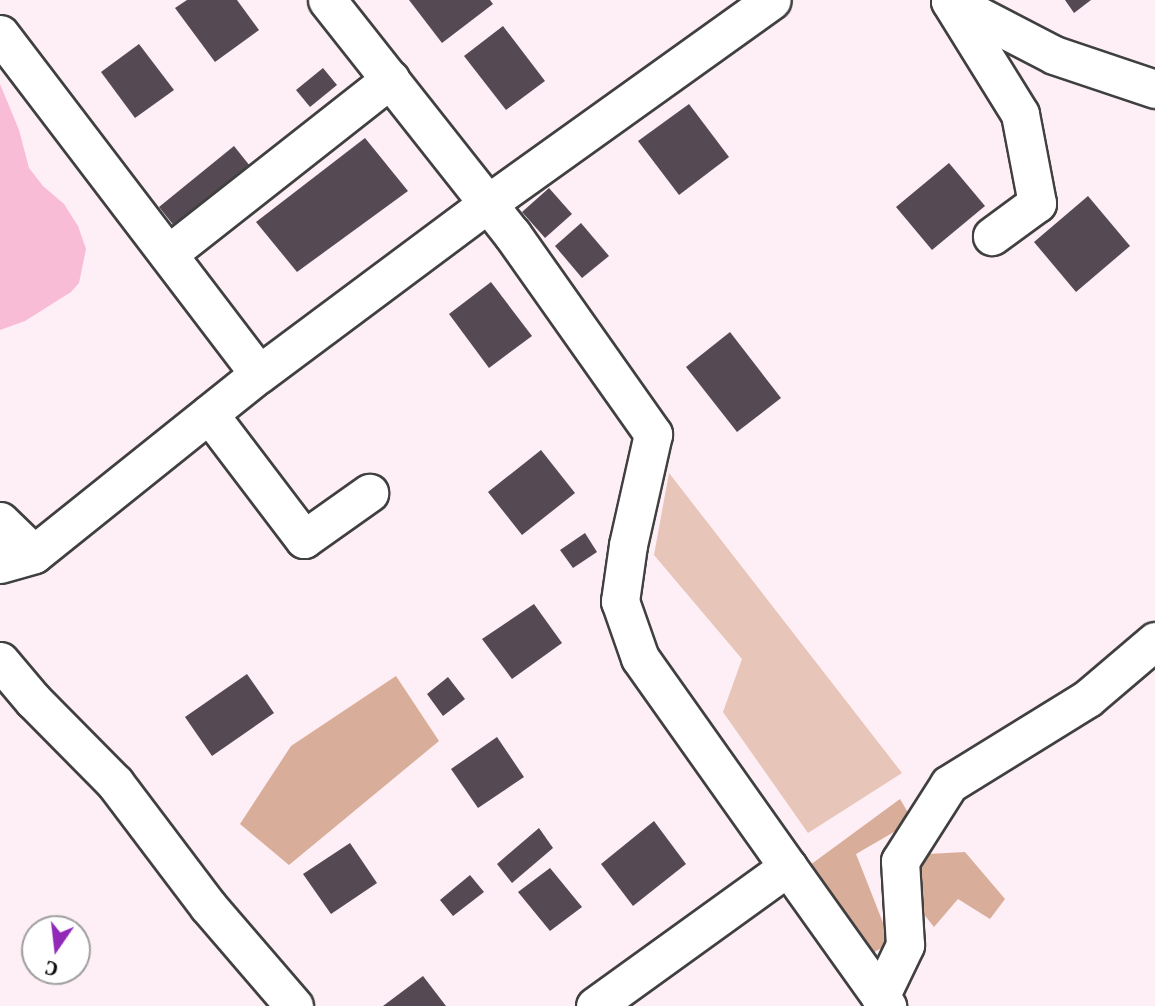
<!DOCTYPE html>
<html>
<head>
<meta charset="utf-8">
<style>
  body { margin:0 }
  #map { position:relative; width:1155px; height:1006px; overflow:hidden; background:#feeef5; font-family:"PT Serif",serif }
  div>[style] { position:absolute }
  .green>* { inset:0; background:#e7c5b9 }
  .forest>* { inset:0; background:#d8ad99 }
  .sand>* { inset:0; background:#f8bcd7 }
  .building>* { inset:0; background:#554a54 }
  .roads { filter:drop-shadow(2px 0 #404040) drop-shadow(-2px 0 #404040) drop-shadow(0 2px #404040) drop-shadow(0 -2px #404040) }
  .minor>* { height:37px; margin:-18.5px; padding:0 18.5px; transform-origin:18.5px; border-radius:18.5px; background:#fff }
  span { translate:-50% -50%; white-space:nowrap; text-align:center; line-height:1.15; -webkit-text-stroke:7px #fff; paint-order:stroke }
  .north { position:absolute; left:21px; top:915px; width:70px; height:70px; box-sizing:border-box; background:#fff; border:2px solid #9e9e9e; border-radius:50%; rotate:194deg; font-size:19px; font-weight:700; line-height:28px; text-align:center; color:#0d0d0d }
  .north::after { content:''; display:block; margin:auto; width:24px; height:32px; background:#912ab8; clip-path:polygon(50% 0,100% 100%,50% 72%,0 100%) }
</style>
</head>
<body>
<div id="map">
  <div class="green">
    <i style="clip-path:polygon(669px 473px,902px 773px,808px 833px,723px 712px,742px 659px,654px 555px)"></i>
  </div>
  <div class="forest">
    <i style="clip-path:polygon(396px 676px,439px 741px,289px 865px,240px 824px,291px 746px)"></i>
    <i style="clip-path:polygon(900px 799px,913px 821px,856px 854px,891px 943px,867px 956px,806px 868px)"></i>
    <i style="clip-path:polygon(965px 852px,1005px 899px,990px 919px,958px 899px,934px 927px,911px 898px,909px 855px)"></i>
  </div>
  <div class="sand">
    <i style="clip-path:polygon(0 84px,19px 130px,29px 168px,43px 186px,64px 204px,78px 226px,86px 249px,79px 283px,71px 292px,25px 321px,0 330px)"></i>
  </div>
  <div class="building">
    <i style="clip-path:polygon(187px 0,237px 0,259px 30px,215px 62px,175px 8px)"></i>
    <i style="clip-path:polygon(409px 0,490px 0,493px 4px,442px 43px)"></i>
    <i style="clip-path:polygon(1065px 0,1091px 0,1074px 13px)"></i>
    <i style="clip-path:polygon(503px 26px,545px 81px,506px 110px,464px 56px)"></i>
    <i style="clip-path:polygon(139px 44px,174px 90px,135px 118px,101px 72px)"></i>
    <i style="clip-path:polygon(323px 68px,337px 85px,310px 107px,296px 90px)"></i>
    <i style="clip-path:polygon(689px 104px,729px 157px,679px 195px,638px 141px)"></i>
    <i style="clip-path:polygon(365px 138px,408px 191px,297px 272px,256px 222px)"></i>
    <i style="clip-path:polygon(234px 146px,250px 166px,175px 227px,159px 207px)"></i>
    <i style="clip-path:polygon(949px 163px,985px 206px,932px 250px,896px 207px)"></i>
    <i style="clip-path:polygon(549px 188px,572px 214px,545px 238px,522px 212px)"></i>
    <i style="clip-path:polygon(1088px 196px,1130px 246px,1076px 292px,1034px 242px)"></i>
    <i style="clip-path:polygon(581px 223px,609px 256px,582px 278px,555px 246px)"></i>
    <i style="clip-path:polygon(491px 282px,532px 336px,489px 368px,449px 314px)"></i>
    <i style="clip-path:polygon(730px 332px,781px 398px,737px 432px,686px 367px)"></i>
    <i style="clip-path:polygon(541px 450px,575px 493px,522px 535px,488px 492px)"></i>
    <i style="clip-path:polygon(585px 533px,597px 552px,573px 568px,560px 550px)"></i>
    <i style="clip-path:polygon(534px 604px,562px 643px,512px 679px,482px 639px)"></i>
    <i style="clip-path:polygon(247px 674px,274px 713px,212px 756px,185px 717px)"></i>
    <i style="clip-path:polygon(448px 677px,465px 699px,443px 716px,427px 694px)"></i>
    <i style="clip-path:polygon(497px 737px,524px 777px,478px 808px,451px 769px)"></i>
    <i style="clip-path:polygon(654px 821px,686px 864px,633px 906px,601px 864px)"></i>
    <i style="clip-path:polygon(539px 828px,553px 848px,512px 883px,497px 864px)"></i>
    <i style="clip-path:polygon(350px 843px,377px 883px,331px 914px,303px 874px)"></i>
    <i style="clip-path:polygon(550px 868px,582px 907px,550px 931px,518px 892px)"></i>
    <i style="clip-path:polygon(470px 875px,484px 892px,453px 916px,440px 900px)"></i>
    <i style="clip-path:polygon(423px 976px,446px 1006px,383px 1006px)"></i>
  </div>
  <div class="roads">
    <div class="minor">
      <i style="left:327px;top:0;width:298px;rotate:51.7deg"></i>
      <i style="left:512px;top:234px;width:245px;rotate:54.8deg"></i>
      <i style="left:653px;top:434px;width:114px;rotate:102.7deg"></i>
      <i style="left:628px;top:545px;width:57px;rotate:98.1deg"></i>
      <i style="left:620px;top:601px;width:60px;rotate:70.7deg"></i>
      <i style="left:640px;top:658px;width:256px;rotate:54.7deg"></i>
      <i style="left:950px;top:1px;width:133px;rotate:58.2deg"></i>
      <i style="left:1020px;top:114px;width:91px;rotate:79.2deg"></i>
      <i style="left:1037px;top:203px;width:56px;rotate:143.7deg"></i>
      <i style="left:950px;top:1px;width:117px;rotate:27.4deg"></i>
      <i style="left:1054px;top:55px;width:107px;rotate:18.6deg"></i>
      <i style="left:0;top:34px;width:427px;rotate:52.7deg"></i>
      <i style="left:168px;top:254px;width:283px;rotate:-38.2deg"></i>
      <i style="left:209px;top:414px;width:157px;rotate:52.8deg"></i>
      <i style="left:304px;top:539px;width:80px;rotate:-35.3deg"></i>
      <i style="left:0;top:521px;width:47px;rotate:44.1deg"></i>
      <i style="left:0;top:564px;width:35px;rotate:-16deg"></i>
      <i style="left:34px;top:554px;width:288px;rotate:-38.7deg"></i>
      <i style="left:259px;top:374px;width:284px;rotate:-36.7deg"></i>
      <i style="left:487px;top:204px;width:350px;rotate:-35.6deg"></i>
      <i style="left:0;top:661px;width:51px;rotate:49.8deg"></i>
      <i style="left:33px;top:700px;width:117px;rotate:45.3deg"></i>
      <i style="left:115px;top:783px;width:154px;rotate:52.9deg"></i>
      <i style="left:208px;top:906px;width:132px;rotate:49.3deg"></i>
      <i style="left:880px;top:997px;width:58px;rotate:-64.3deg"></i>
      <i style="left:905px;top:945px;width:84px;rotate:-93.4deg"></i>
      <i style="left:900px;top:861px;width:91px;rotate:-57.5deg"></i>
      <i style="left:949px;top:784px;width:163px;rotate:-31.7deg"></i>
      <i style="left:1088px;top:698px;width:88px;rotate:-40.4deg"></i>
      <i style="left:595px;top:1006px;width:238px;rotate:-35.8deg"></i>
      <i style="left:788px;top:867px;width:171px;rotate:54.5deg"></i>
    </div>
  </div>
  <div class="north">С</div>
</div>
</body>
</html>
